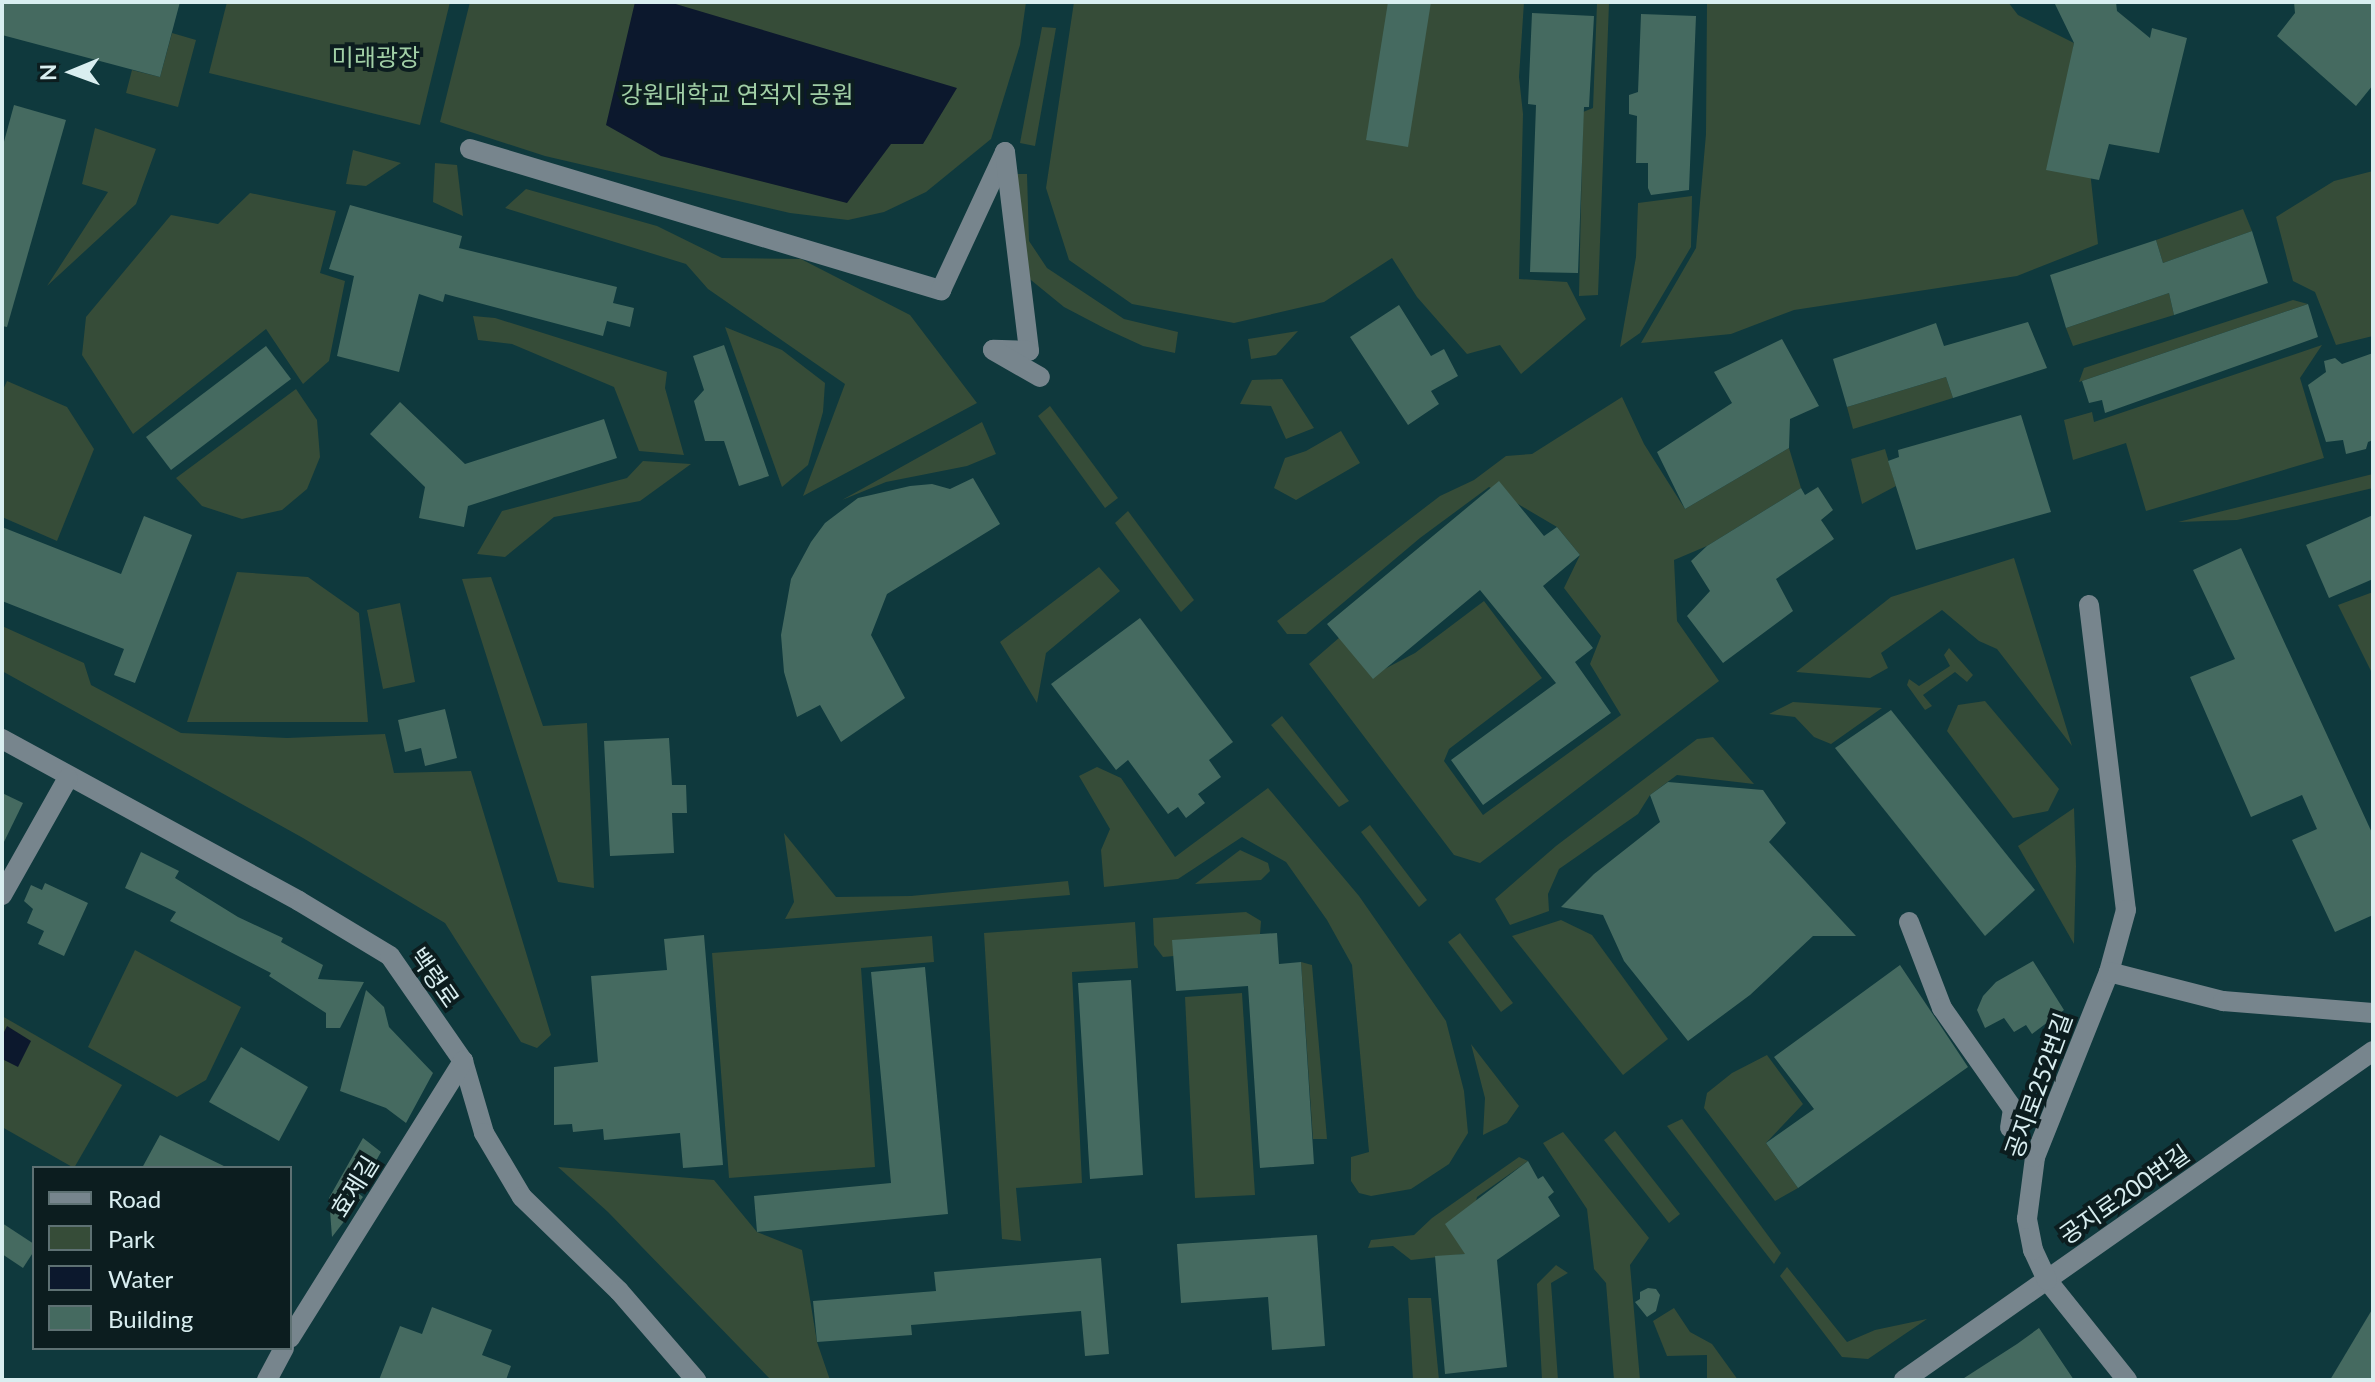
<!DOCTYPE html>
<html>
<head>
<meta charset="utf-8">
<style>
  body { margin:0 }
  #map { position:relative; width:2375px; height:1382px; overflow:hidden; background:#0f393d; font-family:Lato,"Noto Sans KR",sans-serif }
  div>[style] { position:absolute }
  .green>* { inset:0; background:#364c38 }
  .water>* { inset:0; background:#0c182d }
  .building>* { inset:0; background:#456a60 }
  .minor>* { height:20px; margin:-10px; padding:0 10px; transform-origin:10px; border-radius:10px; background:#77858d }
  span { translate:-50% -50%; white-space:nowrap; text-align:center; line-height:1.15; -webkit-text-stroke:8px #0c1d1f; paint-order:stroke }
  .park-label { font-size:24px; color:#a1cfa6 }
  .street-label { font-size:24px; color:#d9eef0 }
  .frame { position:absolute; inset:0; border:4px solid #d9eef0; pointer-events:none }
  .legend { position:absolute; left:32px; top:1166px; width:260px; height:184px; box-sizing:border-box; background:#0c1d1f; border:2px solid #5e7173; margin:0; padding:10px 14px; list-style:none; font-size:24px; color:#d9eef0 }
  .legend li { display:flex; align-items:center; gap:16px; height:40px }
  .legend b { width:40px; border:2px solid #5e7173 }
  .north { position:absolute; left:32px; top:32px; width:80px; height:80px; -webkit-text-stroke:6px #0c1d1f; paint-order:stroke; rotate:269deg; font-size:22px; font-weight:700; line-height:32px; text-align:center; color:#d9eef0 }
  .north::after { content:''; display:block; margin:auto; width:28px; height:36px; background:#d9eef0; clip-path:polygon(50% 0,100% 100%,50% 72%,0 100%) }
</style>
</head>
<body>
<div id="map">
  <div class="green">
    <i style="clip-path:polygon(227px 2px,450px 2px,420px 125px,209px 73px)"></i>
    <i style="clip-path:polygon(470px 2px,1026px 2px,1020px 45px,991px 139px,926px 192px,884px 212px,848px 220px,790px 213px,545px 156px,440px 122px)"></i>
    <i style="clip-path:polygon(1074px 2px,1524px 2px,1519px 77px,1523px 114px,1519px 279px,1567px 282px,1586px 319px,1521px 374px,1500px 345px,1467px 354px,1417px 297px,1392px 258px,1324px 302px,1234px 323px,1132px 304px,1069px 260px,1046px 188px)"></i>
    <i style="clip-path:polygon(1594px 2px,1609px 3px,1598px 295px,1579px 296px,1583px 112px,1593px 108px,1597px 3px)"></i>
    <i style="clip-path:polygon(1707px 2px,2008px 2px,2018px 15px,2074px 43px,2060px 131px,2090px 171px,2098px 244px,2017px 276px,1794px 310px,1731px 334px,1641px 343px,1696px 248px,1706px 134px)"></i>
    <i style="clip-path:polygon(1042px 27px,1056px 28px,1035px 146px,1020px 143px)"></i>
    <i style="clip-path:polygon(172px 33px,196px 40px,178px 107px,126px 93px,132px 70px,160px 77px)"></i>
    <i style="clip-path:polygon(95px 128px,156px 149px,136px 204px,47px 286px,108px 192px,82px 184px)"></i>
    <i style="clip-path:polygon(353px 150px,401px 163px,366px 186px,346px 184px)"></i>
    <i style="clip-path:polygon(435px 163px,457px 165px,463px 216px,433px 202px)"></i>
    <i style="clip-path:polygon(2373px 171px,2373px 336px,2336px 345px,2315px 292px,2293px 281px,2276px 217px,2334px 181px)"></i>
    <i style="clip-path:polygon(1010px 174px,1027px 174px,1029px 241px,1047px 268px,1124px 319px,1178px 332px,1175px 353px,1143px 346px,1106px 329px,1064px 307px,1026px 276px)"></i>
    <i style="clip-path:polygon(526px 189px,657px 226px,722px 258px,801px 259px,910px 315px,977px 403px,803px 496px,845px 384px,708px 289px,686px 264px,505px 208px)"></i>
    <i style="clip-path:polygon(250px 193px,336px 211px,320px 273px,345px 281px,329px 361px,303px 384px,266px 329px,133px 434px,82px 355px,86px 317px,171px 215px,218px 224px)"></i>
    <i style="clip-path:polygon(1692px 196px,1691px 247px,1640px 333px,1620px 347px,1636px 257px,1638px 203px)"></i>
    <i style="clip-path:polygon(2243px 209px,2252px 231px,2163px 263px,2156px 240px)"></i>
    <i style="clip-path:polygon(2169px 293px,2174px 315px,2073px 346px,2066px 328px)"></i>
    <i style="clip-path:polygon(2293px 300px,2308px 304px,2079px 382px,2084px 368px)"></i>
    <i style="clip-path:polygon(473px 316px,495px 318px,667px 372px,665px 388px,684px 455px,639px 451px,614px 387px,512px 344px,478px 340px)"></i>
    <i style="clip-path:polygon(725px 327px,782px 350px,825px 383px,823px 412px,808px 465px,782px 487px)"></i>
    <i style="clip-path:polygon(1298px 331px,1276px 355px,1251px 359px,1248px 339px)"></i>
    <i style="clip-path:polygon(2322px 345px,2300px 378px,2324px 458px,2146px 511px,2126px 443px,2073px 460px,2064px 420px,2092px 412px,2094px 422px)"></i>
    <i style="clip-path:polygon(1946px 377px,1953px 398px,1853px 429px,1847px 407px)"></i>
    <i style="clip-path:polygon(1282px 379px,1314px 428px,1286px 439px,1271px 406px,1240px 404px,1252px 380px)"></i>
    <i style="clip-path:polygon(7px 381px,67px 407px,94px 449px,57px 541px,2px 517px,2px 392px)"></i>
    <i style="clip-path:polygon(296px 389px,317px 420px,320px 457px,307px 489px,282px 510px,242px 519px,202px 506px,176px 478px)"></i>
    <i style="clip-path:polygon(1622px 397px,1644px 444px,1685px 509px,1789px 448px,1801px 488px,1707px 546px,1674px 560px,1677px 621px,1719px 681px,1480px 863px,1454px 855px,1309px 664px,1340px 637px,1377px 673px,1415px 653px,1484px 601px,1542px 678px,1449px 749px,1444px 761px,1483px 815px,1621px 715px,1590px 664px,1601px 636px,1564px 588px,1580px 555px,1557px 527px,1489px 487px,1420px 538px,1306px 634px,1287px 634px,1277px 621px,1440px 496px,1474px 480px,1506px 456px,1532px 454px)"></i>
    <i style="clip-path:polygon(1050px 406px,1118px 498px,1105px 508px,1038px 416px)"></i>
    <i style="clip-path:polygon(982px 422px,996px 454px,967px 466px,886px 482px,842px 500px)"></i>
    <i style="clip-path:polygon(1341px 431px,1360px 463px,1296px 500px,1274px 488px,1285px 458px,1306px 451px)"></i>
    <i style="clip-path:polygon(1885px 449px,1896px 486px,1862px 504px,1851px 459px)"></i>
    <i style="clip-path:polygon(643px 461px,691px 464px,640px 501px,554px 517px,505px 557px,477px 554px,502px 511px,627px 478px)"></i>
    <i style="clip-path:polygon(2373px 474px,2373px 488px,2237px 520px,2178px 522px)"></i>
    <i style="clip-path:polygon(1128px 511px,1194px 600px,1181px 612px,1115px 523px)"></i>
    <i style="clip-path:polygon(2014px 558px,2072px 746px,1997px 649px,1979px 641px,1942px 610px,1881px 653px,1888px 668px,1870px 678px,1796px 672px,1891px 597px)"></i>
    <i style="clip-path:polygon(1099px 567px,1120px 591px,1046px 653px,1037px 703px,1000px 642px)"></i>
    <i style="clip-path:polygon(237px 572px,308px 577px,359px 613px,368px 722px,187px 722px)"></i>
    <i style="clip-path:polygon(491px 577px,543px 726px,587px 723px,594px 888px,558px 882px,462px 579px)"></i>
    <i style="clip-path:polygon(2373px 592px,2373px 675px,2338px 605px)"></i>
    <i style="clip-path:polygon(400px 603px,415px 682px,383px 689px,367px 610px)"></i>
    <i style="clip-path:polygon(2px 626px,84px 663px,91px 685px,181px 733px,287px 738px,385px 734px,394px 773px,471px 771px,551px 1035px,537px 1048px,521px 1042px,445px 923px,303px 838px,2px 671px)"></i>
    <i style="clip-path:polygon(1949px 648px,1973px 675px,1967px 682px,1955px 672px,1923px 695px,1932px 706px,1925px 710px,1907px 685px,1909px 679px,1919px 686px,1950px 666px,1944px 655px)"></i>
    <i style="clip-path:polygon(1985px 701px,2059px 789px,2048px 811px,2013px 818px,1947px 731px,1958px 705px)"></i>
    <i style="clip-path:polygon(1793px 702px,1882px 708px,1831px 744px,1814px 737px,1795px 717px,1769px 714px)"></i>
    <i style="clip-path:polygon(1282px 716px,1349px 801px,1339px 807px,1271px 725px)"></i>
    <i style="clip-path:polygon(1713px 737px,1754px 784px,1677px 775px,1650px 795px,1638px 814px,1559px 869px,1548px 894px,1549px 911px,1510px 925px,1495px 899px,1556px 846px,1697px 739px)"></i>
    <i style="clip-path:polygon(1097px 767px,1121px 778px,1175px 857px,1268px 788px,1359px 896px,1446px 1021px,1464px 1091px,1468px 1133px,1449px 1164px,1411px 1189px,1371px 1196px,1359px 1193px,1351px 1181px,1351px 1157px,1369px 1152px,1352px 965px,1327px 920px,1286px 862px,1242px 837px,1178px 879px,1104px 887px,1101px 850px,1110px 829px,1079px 776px)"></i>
    <i style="clip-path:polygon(2074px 808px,2076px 866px,2074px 944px,2018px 846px)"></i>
    <i style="clip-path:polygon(1370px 825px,1427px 900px,1419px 907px,1361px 832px)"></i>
    <i style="clip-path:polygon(784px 833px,836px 897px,911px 896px,1068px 881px,1070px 895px,785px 919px,794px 902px)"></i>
    <i style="clip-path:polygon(1240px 850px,1268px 863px,1270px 871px,1261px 880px,1195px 884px)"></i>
    <i style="clip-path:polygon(1246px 912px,1261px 921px,1260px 934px,1174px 956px,1163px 957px,1154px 945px,1153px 918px)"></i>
    <i style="clip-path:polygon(1561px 920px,1592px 935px,1668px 1039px,1623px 1075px,1512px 936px)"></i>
    <i style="clip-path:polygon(1135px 922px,1138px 968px,1072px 972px,1082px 1183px,1016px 1188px,1021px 1241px,1002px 1239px,984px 933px)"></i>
    <i style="clip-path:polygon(1460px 933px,1513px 1003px,1501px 1012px,1448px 942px)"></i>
    <i style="clip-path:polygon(932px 936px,934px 962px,861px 968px,875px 1167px,729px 1178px,712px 953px)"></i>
    <i style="clip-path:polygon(135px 950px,241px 1007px,206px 1080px,177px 1097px,88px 1047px)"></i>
    <i style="clip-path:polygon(1301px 962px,1312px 965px,1327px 1139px,1313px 1139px)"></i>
    <i style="clip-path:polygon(1242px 993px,1255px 1195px,1195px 1198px,1185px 997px)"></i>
    <i style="clip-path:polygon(2px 1016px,122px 1085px,74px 1168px,2px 1127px)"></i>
    <i style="clip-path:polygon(1471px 1044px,1519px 1106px,1507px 1123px,1483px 1135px,1485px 1098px)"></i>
    <i style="clip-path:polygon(1767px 1055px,1803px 1104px,1766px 1143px,1798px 1188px,1775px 1201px,1704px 1108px,1707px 1093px,1732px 1073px)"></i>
    <i style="clip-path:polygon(1682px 1119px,1781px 1253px,1774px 1264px,1667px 1126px)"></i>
    <i style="clip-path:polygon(1615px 1131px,1680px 1214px,1669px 1223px,1604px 1140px)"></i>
    <i style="clip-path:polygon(1563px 1132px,1649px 1238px,1630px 1265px,1640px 1380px,1614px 1380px,1606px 1283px,1594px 1269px,1587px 1209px,1543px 1143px)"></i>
    <i style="clip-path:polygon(1519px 1157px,1528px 1161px,1477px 1197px,1465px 1254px,1411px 1260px,1393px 1246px,1368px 1248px,1371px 1240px,1414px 1235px,1432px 1218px)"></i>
    <i style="clip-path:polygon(558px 1167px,714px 1180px,757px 1232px,802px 1250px,817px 1342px,830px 1380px,771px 1380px,608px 1212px)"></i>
    <i style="clip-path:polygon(1556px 1265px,1568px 1273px,1551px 1283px,1558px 1380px,1542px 1380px,1537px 1284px)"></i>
    <i style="clip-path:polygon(1787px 1267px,1847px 1342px,1875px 1330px,1927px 1319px,1868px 1359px,1842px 1357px,1780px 1276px)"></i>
    <i style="clip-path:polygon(1408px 1298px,1431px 1298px,1439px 1380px,1413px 1380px)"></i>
    <i style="clip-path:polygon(1674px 1308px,1690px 1332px,1712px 1344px,1738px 1380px,1707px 1380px,1707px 1355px,1667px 1356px,1653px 1321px)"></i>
  </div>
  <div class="water">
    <i style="clip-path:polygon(635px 2px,669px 2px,957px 88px,923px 144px,891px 144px,847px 203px,661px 156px,606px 125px)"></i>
    <i style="clip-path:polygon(7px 1026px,31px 1041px,18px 1067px,2px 1059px,2px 1036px)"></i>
  </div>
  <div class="building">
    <i style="clip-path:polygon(2px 2px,180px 2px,160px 77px,2px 35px)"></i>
    <i style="clip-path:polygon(1388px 2px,1431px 2px,1408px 147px,1366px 140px)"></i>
    <i style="clip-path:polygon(2054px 2px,2116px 2px,2117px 11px,2150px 38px,2152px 28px,2187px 38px,2159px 153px,2109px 144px,2099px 180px,2046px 170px,2074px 43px)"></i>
    <i style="clip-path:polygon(2294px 2px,2373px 2px,2373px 85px,2356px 106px,2277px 36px,2295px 13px)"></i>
    <i style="clip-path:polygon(1532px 13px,1594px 16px,1589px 107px,1584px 107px,1578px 273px,1530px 272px,1536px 105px,1528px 104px)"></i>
    <i style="clip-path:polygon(1641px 14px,1696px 16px,1689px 190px,1651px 195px,1648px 188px,1648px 163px,1636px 163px,1637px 116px,1629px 114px,1629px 95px,1638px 92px)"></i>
    <i style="clip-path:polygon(14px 105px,66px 120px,7px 327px,2px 326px,2px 149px)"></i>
    <i style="clip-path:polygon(350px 205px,462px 236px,459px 248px,617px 287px,613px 303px,634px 308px,630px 327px,607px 321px,603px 336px,445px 294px,443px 302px,419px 294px,399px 372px,337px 356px,354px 276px,329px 269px)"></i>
    <i style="clip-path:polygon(2252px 231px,2268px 283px,2174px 315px,2169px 293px,2066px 328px,2050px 275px,2156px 240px,2163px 263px)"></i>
    <i style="clip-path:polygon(2308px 304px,2318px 337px,2105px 413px,2102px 400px,2089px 403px,2082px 381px)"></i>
    <i style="clip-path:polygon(1399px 305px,1431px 356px,1444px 349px,1458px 376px,1431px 391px,1439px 404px,1408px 425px,1350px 337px)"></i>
    <i style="clip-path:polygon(2028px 322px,2047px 368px,1953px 398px,1946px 377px,1847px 407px,1833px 359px,1936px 323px,1944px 346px)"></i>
    <i style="clip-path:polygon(1782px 339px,1819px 406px,1790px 419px,1789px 448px,1685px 509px,1657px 452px,1732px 403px,1714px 372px)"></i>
    <i style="clip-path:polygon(724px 345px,769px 476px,739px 486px,724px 441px,705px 441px,694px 401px,704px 390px,693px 356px)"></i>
    <i style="clip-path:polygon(266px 346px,291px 379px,171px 470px,146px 437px)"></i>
    <i style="clip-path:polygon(2373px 353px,2373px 440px,2368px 442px,2366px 449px,2346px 454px,2343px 440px,2326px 442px,2308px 385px,2326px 372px,2324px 361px,2335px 358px,2342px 364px)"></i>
    <i style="clip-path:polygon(400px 402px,465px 464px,604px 419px,617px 458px,468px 506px,464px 527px,419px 518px,425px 487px,370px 434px)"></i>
    <i style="clip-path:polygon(2021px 415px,2051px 512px,1916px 550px,1888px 461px,1899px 457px,1898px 450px)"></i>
    <i style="clip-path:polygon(973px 478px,1000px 524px,887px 594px,871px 635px,905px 698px,841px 742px,820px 705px,797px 717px,784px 672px,781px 635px,791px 579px,811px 542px,825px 523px,858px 498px,910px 486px,932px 484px,950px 489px)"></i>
    <i style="clip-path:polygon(1499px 481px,1544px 536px,1557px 527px,1580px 555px,1543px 586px,1593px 648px,1575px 662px,1611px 713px,1483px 805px,1451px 760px,1556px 683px,1480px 590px,1373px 679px,1327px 624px)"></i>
    <i style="clip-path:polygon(1818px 487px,1833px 510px,1821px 520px,1834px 539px,1776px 579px,1793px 611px,1723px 663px,1687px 616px,1710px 591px,1691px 561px,1707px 546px,1801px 488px,1805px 495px)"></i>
    <i style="clip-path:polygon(2373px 515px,2373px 579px,2329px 598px,2306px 545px)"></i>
    <i style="clip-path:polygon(144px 516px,192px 535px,135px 683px,114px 675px,124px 649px,2px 601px,2px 527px,121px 574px)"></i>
    <i style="clip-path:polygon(2241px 548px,2373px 835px,2373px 915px,2335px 932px,2292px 840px,2317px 829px,2302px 795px,2251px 817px,2190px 677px,2235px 659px,2193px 570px)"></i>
    <i style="clip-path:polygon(1140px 618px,1233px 742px,1209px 760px,1221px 777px,1198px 794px,1205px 803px,1186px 818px,1178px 807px,1168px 814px,1128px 760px,1116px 770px,1051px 684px)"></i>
    <i style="clip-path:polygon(445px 709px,457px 758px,425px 766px,421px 748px,405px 752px,398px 720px)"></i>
    <i style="clip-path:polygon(1891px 710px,2035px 890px,1985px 936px,1835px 748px)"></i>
    <i style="clip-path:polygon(669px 738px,672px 785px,686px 785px,687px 813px,672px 813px,674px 853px,610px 856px,604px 741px)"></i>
    <i style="clip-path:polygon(1668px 782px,1763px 790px,1786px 823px,1769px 842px,1856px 936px,1813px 936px,1750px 995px,1688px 1041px,1624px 961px,1603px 915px,1561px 907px,1594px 874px,1660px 822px,1650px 795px)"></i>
    <i style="clip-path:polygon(2px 793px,23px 803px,2px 846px)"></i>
    <i style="clip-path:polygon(141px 852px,179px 871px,175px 878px,238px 917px,283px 938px,281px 942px,323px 965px,318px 979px,364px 982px,340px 1028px,326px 1028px,326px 1013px,269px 976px,271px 973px,170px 921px,176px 912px,125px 888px)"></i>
    <i style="clip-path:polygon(45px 883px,88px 903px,64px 956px,38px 944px,44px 931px,27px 923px,33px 909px,24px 901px,31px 885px,42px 890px)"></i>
    <i style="clip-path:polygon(1277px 933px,1279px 964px,1301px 962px,1314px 1164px,1260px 1168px,1248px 986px,1176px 991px,1172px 940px)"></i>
    <i style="clip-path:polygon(704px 935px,723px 1165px,683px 1168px,680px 1133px,604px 1140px,603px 1129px,573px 1132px,572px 1124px,554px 1125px,554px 1067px,598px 1062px,591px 976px,667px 970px,664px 939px)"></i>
    <i style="clip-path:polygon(2033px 961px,2064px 1010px,2032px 1034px,2026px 1025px,2014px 1032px,2004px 1018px,1985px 1028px,1977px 1010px,1983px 996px,1996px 982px)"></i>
    <i style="clip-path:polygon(1900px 965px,1968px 1067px,1798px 1188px,1766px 1143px,1814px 1109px,1774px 1057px)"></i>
    <i style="clip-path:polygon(925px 967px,948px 1214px,757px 1232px,754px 1196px,891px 1183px,871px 972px)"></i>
    <i style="clip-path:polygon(1131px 980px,1143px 1175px,1090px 1179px,1078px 983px)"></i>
    <i style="clip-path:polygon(366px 990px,384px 1007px,389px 1027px,433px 1073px,406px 1123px,386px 1108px,340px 1091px)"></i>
    <i style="clip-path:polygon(241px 1047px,308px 1087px,279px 1141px,209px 1102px)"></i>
    <i style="clip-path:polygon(160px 1135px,228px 1168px,142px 1168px)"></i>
    <i style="clip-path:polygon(363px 1138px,381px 1152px,358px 1193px,363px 1197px,332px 1237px,329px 1198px)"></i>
    <i style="clip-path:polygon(1528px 1161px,1538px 1179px,1543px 1176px,1554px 1192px,1548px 1197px,1560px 1216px,1497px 1260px,1507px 1367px,1445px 1374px,1435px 1256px,1465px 1254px,1445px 1224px)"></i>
    <i style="clip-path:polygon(2px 1223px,34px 1244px,34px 1251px,23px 1268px,2px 1254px)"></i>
    <i style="clip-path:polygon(1317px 1235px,1325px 1346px,1272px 1350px,1268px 1297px,1181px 1303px,1177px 1244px)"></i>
    <i style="clip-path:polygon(1101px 1258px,1109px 1354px,1085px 1356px,1081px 1311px,911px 1325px,912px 1335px,817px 1342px,813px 1301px,936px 1291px,934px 1272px)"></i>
    <i style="clip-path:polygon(1648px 1288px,1656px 1289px,1660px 1295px,1656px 1311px,1647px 1317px,1635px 1302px,1640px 1299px,1640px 1292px)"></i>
    <i style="clip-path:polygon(432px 1307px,492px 1330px,482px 1355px,511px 1366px,506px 1380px,379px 1380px,400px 1326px,422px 1334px)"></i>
    <i style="clip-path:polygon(2373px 1308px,2373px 1380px,2330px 1380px)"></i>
    <i style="clip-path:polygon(2039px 1328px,2074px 1380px,1961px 1380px,2017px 1344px)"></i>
  </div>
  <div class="minor">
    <i style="left:470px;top:149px;width:492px;rotate:16.7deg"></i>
    <i style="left:941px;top:290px;width:152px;rotate:-65.1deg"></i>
    <i style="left:1005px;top:152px;width:200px;rotate:83.1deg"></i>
    <i style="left:1029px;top:351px;width:36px;rotate:-178deg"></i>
    <i style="left:993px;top:350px;width:54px;rotate:29.9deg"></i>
    <i style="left:2089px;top:605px;width:307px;rotate:83.1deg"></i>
    <i style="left:2126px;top:910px;width:64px;rotate:105.3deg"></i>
    <i style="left:2px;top:739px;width:338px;rotate:28.6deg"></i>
    <i style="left:299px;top:901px;width:106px;rotate:31.1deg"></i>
    <i style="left:390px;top:956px;width:128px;rotate:55.2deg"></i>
    <i style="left:463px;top:1061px;width:75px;rotate:73.7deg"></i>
    <i style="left:484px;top:1133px;width:74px;rotate:59.3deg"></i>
    <i style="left:522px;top:1197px;width:135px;rotate:44.1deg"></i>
    <i style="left:619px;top:1291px;width:118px;rotate:49.1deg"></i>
    <i style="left:2px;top:895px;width:134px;rotate:-60.6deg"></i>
    <i style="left:1909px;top:922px;width:92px;rotate:69deg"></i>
    <i style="left:1942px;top:1008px;width:123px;rotate:54.9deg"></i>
    <i style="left:2013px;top:1109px;width:19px;rotate:99deg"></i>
    <i style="left:290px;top:1338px;width:327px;rotate:-58deg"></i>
    <i style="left:267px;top:1380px;width:36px;rotate:-62deg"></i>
    <i style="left:1904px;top:1380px;width:573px;rotate:-35.05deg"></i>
    <i style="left:2127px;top:1380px;width:128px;rotate:-128.7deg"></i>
    <i style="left:2047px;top:1280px;width:33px;rotate:-115deg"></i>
    <i style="left:2033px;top:1250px;width:32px;rotate:-101deg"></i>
    <i style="left:2027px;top:1219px;width:63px;rotate:-82.6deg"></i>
    <i style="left:2035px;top:1157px;width:199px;rotate:-68.2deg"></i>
    <i style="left:2109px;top:972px;width:118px;rotate:14.3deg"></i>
    <i style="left:2223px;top:1001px;width:150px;rotate:4.6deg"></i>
  </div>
  <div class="park-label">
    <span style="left:376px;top:57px">미래광장</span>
    <span style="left:737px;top:94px">강원대학교 연적지 공원</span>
  </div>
  <div class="street-label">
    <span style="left:435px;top:977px;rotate:55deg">백령로</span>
    <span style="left:2038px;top:1085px;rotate:-70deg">공지로252번길</span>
    <span style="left:354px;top:1186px;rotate:-58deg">효제길</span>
    <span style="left:2124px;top:1194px;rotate:-35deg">공지로200번길</span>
  </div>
  <div class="frame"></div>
  <ul class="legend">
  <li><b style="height:10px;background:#77858d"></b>Road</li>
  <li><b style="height:22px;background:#364c38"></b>Park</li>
  <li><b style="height:22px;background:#0c182d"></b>Water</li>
  <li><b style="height:22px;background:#456a60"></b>Building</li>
  </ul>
  <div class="north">N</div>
</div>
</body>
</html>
